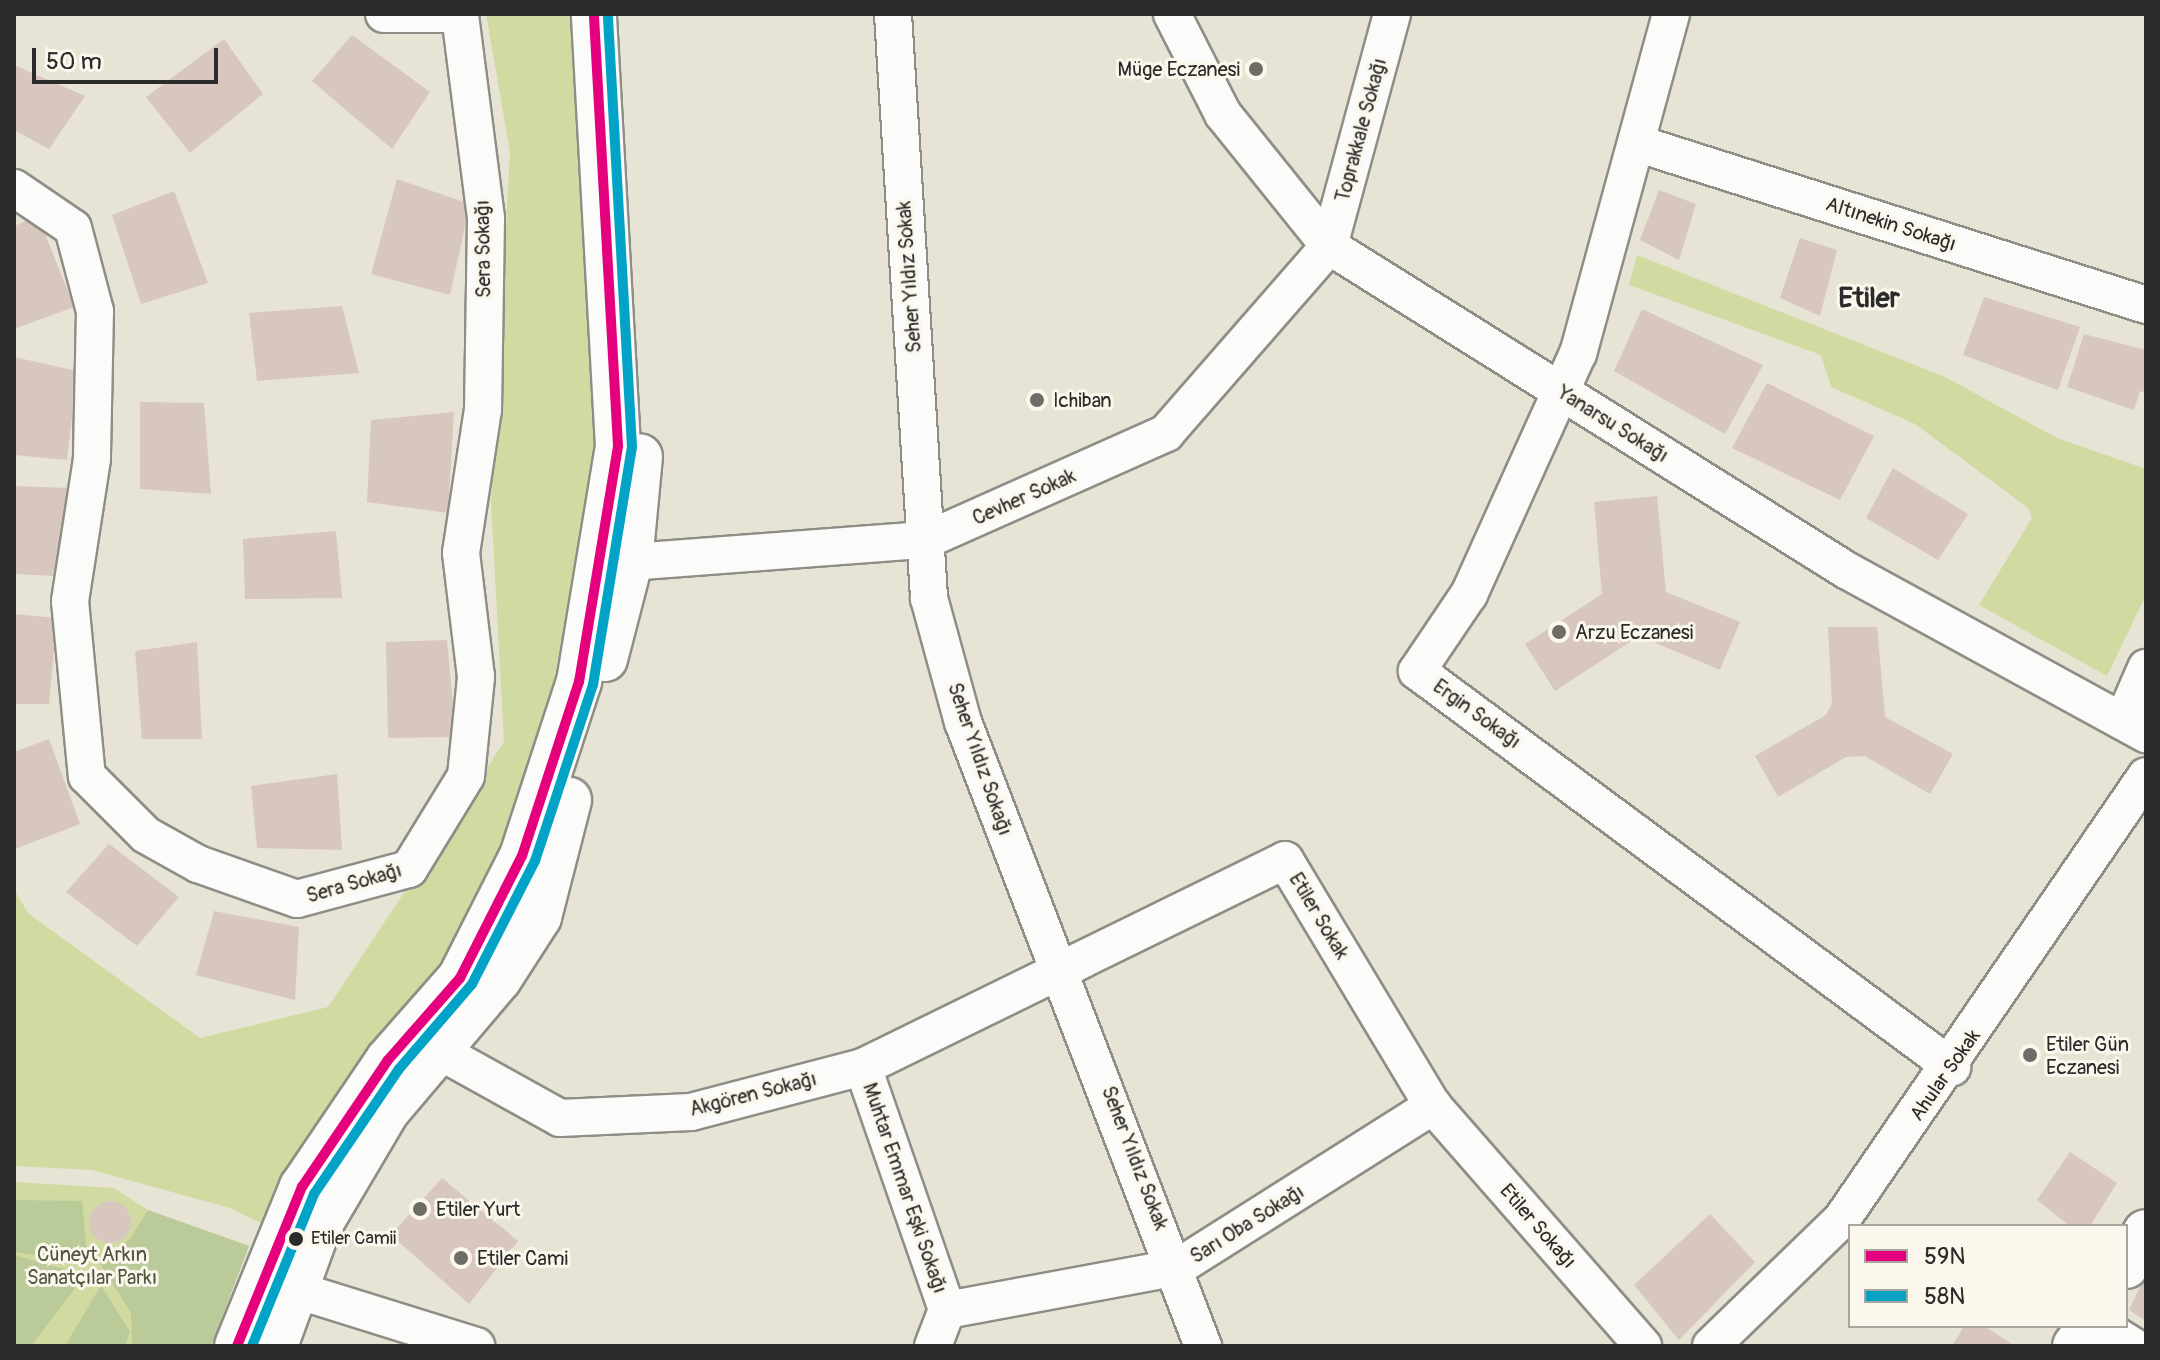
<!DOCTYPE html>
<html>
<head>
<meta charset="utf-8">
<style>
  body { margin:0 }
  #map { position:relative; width:2160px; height:1360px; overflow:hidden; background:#e7e4d5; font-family:Pangolin,sans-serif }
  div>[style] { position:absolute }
  .green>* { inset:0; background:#d1dba1 }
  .forest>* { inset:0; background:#bbca99 }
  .building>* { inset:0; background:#d7c7be }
  .round { border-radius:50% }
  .roads { filter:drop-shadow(2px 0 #8e8d86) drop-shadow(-2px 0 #8e8d86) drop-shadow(0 2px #8e8d86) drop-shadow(0 -2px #8e8d86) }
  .minor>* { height:36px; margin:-18px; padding:0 18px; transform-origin:18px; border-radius:18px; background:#fbfbf9 }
  .major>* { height:44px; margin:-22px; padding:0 22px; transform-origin:22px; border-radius:22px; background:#fbfbf9 }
  .bus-1>* { height:10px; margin:-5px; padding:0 5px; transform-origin:5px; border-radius:5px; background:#e5007d }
  .bus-2>* { height:10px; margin:-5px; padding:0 5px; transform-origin:5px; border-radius:5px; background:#02a3c6 }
  .dots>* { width:22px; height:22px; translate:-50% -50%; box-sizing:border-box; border:4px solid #fbf7ec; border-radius:50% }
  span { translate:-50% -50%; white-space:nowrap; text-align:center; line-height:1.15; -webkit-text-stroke:6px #fbf7ec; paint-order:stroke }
  .bus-label { font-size:18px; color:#2b2b2b }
  .left { translate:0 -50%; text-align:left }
  .poi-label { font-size:20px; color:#2b2b2b }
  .right { translate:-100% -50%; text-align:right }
  .street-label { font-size:20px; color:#2b2b2b }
  .park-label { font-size:20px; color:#50553e }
  .district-label { font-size:28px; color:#2b2b2b; font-weight:700 }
  .frame { position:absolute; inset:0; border:16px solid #2b2b2b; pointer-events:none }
  .legend { position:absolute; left:1848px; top:1224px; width:280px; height:104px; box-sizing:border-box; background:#fbf7ec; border:2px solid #a8a59f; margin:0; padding:10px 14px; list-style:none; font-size:24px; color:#2b2b2b }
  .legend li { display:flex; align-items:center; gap:16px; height:40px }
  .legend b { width:40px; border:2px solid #a8a59f }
  .scale { position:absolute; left:32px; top:48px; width:186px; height:36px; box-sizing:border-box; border:4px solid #2b2b2b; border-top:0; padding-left:10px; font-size:24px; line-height:28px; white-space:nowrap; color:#2b2b2b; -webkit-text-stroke:6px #fbf7ec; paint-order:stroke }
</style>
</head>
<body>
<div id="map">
  <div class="green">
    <i style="clip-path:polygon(486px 14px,578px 14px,597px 446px,541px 752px,448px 968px,269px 1227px,230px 1208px,92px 1170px,14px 1166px,14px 890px,29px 914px,200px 1038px,328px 1007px,504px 742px,491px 503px,510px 152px)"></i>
    <i style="clip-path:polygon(1637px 255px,1945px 377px,2057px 438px,2146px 469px,2146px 595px,2107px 676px,1979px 605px,2032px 518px,2028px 508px,1915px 424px,1831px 387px,1821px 355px,1629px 285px)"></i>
    <i style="clip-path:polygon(14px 1182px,114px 1188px,148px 1210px,249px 1246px,211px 1346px,14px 1346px)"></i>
  </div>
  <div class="forest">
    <i style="clip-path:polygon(14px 1200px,82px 1201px,88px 1263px,14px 1252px)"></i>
    <i style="clip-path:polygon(148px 1210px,249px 1246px,211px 1346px,132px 1346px,131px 1313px,98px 1260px,129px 1240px)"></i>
    <i style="clip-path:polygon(14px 1255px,85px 1275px,31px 1346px,14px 1346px)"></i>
    <i style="clip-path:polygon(101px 1285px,130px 1332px,125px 1346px,65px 1346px)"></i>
  </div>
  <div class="building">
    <i style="clip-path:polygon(352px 35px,430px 92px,392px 149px,312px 81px)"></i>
    <i style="clip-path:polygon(224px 39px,263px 94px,190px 153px,146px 97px)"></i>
    <i style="clip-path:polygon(14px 65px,85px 96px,49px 149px,14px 130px)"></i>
    <i style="clip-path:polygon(397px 179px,470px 204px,450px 295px,371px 274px)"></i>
    <i style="clip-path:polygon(1659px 190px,1696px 204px,1679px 260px,1640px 240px)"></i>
    <i style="clip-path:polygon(174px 191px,208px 283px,141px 304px,112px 215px)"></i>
    <i style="clip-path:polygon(38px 216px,74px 307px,14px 329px,14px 226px)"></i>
    <i style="clip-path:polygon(1800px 238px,1837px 250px,1820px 316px,1780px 298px)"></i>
    <i style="clip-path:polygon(1984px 297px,2080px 327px,2058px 390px,1963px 355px)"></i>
    <i style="clip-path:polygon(342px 306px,359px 373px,257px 381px,249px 313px)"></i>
    <i style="clip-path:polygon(1642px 309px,1763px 365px,1725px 434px,1614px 371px)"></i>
    <i style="clip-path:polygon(2084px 334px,2146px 350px,2146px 393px,2140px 391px,2134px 410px,2067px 387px)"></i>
    <i style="clip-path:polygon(14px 357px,77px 371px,67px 460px,14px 455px)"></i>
    <i style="clip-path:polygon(1767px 383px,1874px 436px,1840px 500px,1732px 448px)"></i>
    <i style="clip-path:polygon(140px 402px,204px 403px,211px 494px,140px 489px)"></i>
    <i style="clip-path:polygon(454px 412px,448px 513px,367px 502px,371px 420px)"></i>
    <i style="clip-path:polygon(1893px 468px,1968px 514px,1938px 560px,1866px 518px)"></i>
    <i style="clip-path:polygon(14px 486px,68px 488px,57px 576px,14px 574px)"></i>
    <i style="clip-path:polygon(1657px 496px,1666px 592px,1740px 622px,1720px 670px,1639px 636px,1555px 691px,1525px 644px,1602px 594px,1594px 502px)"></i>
    <i style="clip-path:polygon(336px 531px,342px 598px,245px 599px,243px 539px)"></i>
    <i style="clip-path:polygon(14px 614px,57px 618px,49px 704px,14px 704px)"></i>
    <i style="clip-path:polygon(1828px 627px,1877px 627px,1885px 717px,1953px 754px,1930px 794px,1865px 756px,1846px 757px,1778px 797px,1755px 756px,1826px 715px,1832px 703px)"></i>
    <i style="clip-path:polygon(447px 640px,456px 737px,388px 738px,386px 642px)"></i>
    <i style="clip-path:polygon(197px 642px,202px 739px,142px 739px,135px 651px)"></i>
    <i style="clip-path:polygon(49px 739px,80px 824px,15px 849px,14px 752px)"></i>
    <i style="clip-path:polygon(337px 774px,342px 850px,257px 848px,251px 786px)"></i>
    <i style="clip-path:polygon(109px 844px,179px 897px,137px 946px,66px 892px)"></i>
    <i style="clip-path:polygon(214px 911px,299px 927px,295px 1000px,196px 975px)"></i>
    <i style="clip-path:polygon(2070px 1152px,2117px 1183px,2090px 1226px,2070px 1226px,2037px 1200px)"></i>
    <i style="clip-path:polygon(442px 1178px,518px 1241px,469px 1304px,391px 1235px)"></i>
    <i class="round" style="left:89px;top:1201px;width:42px;height:42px"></i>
    <i style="clip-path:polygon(1710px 1214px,1755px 1262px,1679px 1340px,1634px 1285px)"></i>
    <i style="clip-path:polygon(2146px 1274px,2146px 1321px,2129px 1310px)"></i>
    <i style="clip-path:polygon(1964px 1326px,1984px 1326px,2015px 1346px,1952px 1346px)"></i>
  </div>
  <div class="roads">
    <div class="minor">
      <i style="left:384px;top:14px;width:76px"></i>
      <i style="left:893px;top:14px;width:585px;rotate:86.47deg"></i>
      <i style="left:929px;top:598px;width:129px;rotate:74.7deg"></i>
      <i style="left:963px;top:722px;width:669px;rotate:68.96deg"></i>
      <i style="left:1172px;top:14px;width:112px;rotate:63deg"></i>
      <i style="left:1223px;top:114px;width:169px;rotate:51.2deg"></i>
      <i style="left:1329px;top:246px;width:610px;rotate:32.08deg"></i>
      <i style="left:1846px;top:570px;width:342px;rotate:28.7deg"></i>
      <i style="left:1671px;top:14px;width:352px;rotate:105.3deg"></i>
      <i style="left:1578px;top:353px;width:265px;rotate:114.3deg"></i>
      <i style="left:1469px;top:594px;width:93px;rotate:124deg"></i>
      <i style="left:1417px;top:671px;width:666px;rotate:36.51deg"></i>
      <i style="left:1636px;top:143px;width:535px;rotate:17.62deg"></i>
      <i style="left:14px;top:188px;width:71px;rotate:34.1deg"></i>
      <i style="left:73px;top:228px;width:86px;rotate:75.2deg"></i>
      <i style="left:95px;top:311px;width:148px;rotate:91.2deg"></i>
      <i style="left:92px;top:459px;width:144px;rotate:98.8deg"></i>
      <i style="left:70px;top:601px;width:176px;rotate:84.5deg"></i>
      <i style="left:87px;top:776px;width:83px;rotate:45deg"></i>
      <i style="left:146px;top:835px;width:60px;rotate:29.1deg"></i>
      <i style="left:198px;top:864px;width:105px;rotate:19.5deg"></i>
      <i style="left:297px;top:899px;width:116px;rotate:-15deg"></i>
      <i style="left:409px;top:869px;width:109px;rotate:-58.5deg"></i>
      <i style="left:466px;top:776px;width:100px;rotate:-84.2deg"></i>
      <i style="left:476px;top:677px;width:125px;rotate:-96.9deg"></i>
      <i style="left:461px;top:553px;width:145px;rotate:-81.3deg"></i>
      <i style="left:483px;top:410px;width:192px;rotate:-89.1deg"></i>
      <i style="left:486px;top:218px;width:206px;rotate:-97.3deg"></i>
      <i style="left:630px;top:562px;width:297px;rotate:-4.3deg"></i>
      <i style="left:926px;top:540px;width:263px;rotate:-24deg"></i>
      <i style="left:1166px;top:433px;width:248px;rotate:-48.9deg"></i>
      <i style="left:1329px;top:246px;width:240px;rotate:-74.8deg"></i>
      <i style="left:2123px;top:721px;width:58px;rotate:-66.5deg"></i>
      <i style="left:441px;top:1052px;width:136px;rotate:29deg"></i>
      <i style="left:560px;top:1118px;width:131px;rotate:-2.6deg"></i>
      <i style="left:691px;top:1112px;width:178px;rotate:-14.7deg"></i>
      <i style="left:863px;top:1067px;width:470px;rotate:-26.1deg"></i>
      <i style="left:1285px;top:860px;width:287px;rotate:59deg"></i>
      <i style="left:1433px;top:1106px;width:319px;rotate:48.8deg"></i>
      <i style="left:863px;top:1067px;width:257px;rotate:70.9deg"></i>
      <i style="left:293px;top:1289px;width:192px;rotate:17.3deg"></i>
      <i style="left:947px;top:1310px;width:235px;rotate:-10.5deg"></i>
      <i style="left:1178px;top:1267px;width:302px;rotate:-32.3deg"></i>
      <i style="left:2101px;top:1326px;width:38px;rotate:32deg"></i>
      <i style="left:933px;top:1346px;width:39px;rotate:-69deg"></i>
      <i style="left:1711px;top:1346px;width:182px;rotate:-44.1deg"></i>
      <i style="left:1842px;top:1219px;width:537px;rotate:-55.54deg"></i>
    </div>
    <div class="major">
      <i style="left:605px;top:659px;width:100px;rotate:-75.5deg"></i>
      <i style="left:630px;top:562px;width:106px;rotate:-84.6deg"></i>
      <i style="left:2126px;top:1266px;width:39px;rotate:-60deg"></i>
      <i style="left:237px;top:1346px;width:172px;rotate:-67.8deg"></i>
      <i style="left:302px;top:1187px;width:153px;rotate:-55.9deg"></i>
      <i style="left:388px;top:1060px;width:109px;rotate:-48.7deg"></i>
      <i style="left:460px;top:978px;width:137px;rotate:-63.1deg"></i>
      <i style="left:522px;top:856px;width:183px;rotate:-71.9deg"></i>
      <i style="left:579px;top:682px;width:239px;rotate:-80.6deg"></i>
      <i style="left:618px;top:446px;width:433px;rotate:-93.2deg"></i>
      <i style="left:275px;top:1346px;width:128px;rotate:-69.9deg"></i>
      <i style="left:319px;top:1226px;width:134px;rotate:-59.4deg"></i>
      <i style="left:387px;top:1111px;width:173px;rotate:-49.7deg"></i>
      <i style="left:499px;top:979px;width:74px;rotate:-57.2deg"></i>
      <i style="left:539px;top:917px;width:121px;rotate:-75.6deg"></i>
      <i style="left:2075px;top:1346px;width:25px;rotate:-53deg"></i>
    </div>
  </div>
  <div class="bus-1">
    <i style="left:237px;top:1346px;width:172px;rotate:-67.8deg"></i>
    <i style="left:302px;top:1187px;width:153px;rotate:-55.9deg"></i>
    <i style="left:388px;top:1060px;width:109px;rotate:-48.7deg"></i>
    <i style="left:460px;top:978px;width:137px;rotate:-63.1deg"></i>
    <i style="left:522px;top:856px;width:183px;rotate:-71.9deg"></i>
    <i style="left:579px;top:682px;width:239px;rotate:-80.6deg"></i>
    <i style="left:618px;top:446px;width:433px;rotate:-93.2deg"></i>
  </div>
  <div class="bus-2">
    <i style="left:252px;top:1346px;width:164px;rotate:-67.8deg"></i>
    <i style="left:314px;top:1194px;width:151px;rotate:-55.8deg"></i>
    <i style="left:399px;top:1069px;width:112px;rotate:-49.3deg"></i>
    <i style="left:472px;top:984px;width:138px;rotate:-62.9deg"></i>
    <i style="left:535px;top:861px;width:185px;rotate:-71.8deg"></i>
    <i style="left:593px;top:685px;width:241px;rotate:-80.7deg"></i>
    <i style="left:632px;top:447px;width:434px;rotate:-93.2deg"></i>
  </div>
  <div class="dots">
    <i style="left:1256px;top:69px;background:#6d6c66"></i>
    <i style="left:1037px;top:400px;background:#6d6c66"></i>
    <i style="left:1559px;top:632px;background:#6d6c66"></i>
    <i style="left:2030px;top:1055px;background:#6d6c66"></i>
    <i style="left:420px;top:1209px;background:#6d6c66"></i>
    <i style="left:296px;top:1239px;background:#2b2b2b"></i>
    <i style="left:461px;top:1258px;background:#6d6c66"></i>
  </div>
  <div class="bus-label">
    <span class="left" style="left:311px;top:1239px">Etiler Camii</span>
  </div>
  <div class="poi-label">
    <span class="right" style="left:1240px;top:69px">Müge Eczanesi</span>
    <span class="left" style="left:1053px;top:400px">Ichiban</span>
    <span class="left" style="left:1575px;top:632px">Arzu Eczanesi</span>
    <span class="left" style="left:2046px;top:1056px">Etiler Gün<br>Eczanesi</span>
    <span class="left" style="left:436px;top:1209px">Etiler Yurt</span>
    <span class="left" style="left:477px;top:1258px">Etiler Cami</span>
  </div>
  <div class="street-label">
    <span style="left:1361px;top:130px;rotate:-75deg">Toprakkale Sokağı</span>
    <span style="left:1891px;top:224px;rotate:18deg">Altınekin Sokağı</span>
    <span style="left:483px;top:249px;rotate:-91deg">Sera Sokağı</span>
    <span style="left:909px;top:277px;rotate:-94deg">Seher Yıldız Sokak</span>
    <span style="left:1613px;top:424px;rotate:32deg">Yanarsu Sokağı</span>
    <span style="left:1024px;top:497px;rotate:-24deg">Cevher Sokak</span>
    <span style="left:1477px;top:714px;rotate:36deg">Ergin Sokağı</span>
    <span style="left:980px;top:759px;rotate:71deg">Seher Yıldız Sokağı</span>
    <span style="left:354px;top:883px;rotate:-16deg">Sera Sokağı</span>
    <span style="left:1319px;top:916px;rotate:59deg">Etiler Sokak</span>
    <span style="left:1945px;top:1075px;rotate:-55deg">Ahular Sokak</span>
    <span style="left:753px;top:1094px;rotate:-14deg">Akgören Sokağı</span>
    <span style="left:1135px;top:1158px;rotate:69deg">Seher Yıldız Sokak</span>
    <span style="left:905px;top:1188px;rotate:71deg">Muhtar Emmar Eşki Sokağı</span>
    <span style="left:1247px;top:1224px;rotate:-32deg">Sarı Oba Sokağı</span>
    <span style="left:1538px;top:1226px;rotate:49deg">Etiler Sokağı</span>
  </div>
  <div class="park-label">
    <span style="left:92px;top:1266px">Cüneyt Arkın<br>Sanatçılar Parkı</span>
  </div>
  <div class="district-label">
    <span style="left:1869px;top:299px">Etiler</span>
  </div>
  <div class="frame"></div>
  <ul class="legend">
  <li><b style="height:10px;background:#e5007d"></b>59N</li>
  <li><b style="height:10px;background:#02a3c6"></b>58N</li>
  </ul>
  <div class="scale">50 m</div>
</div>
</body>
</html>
